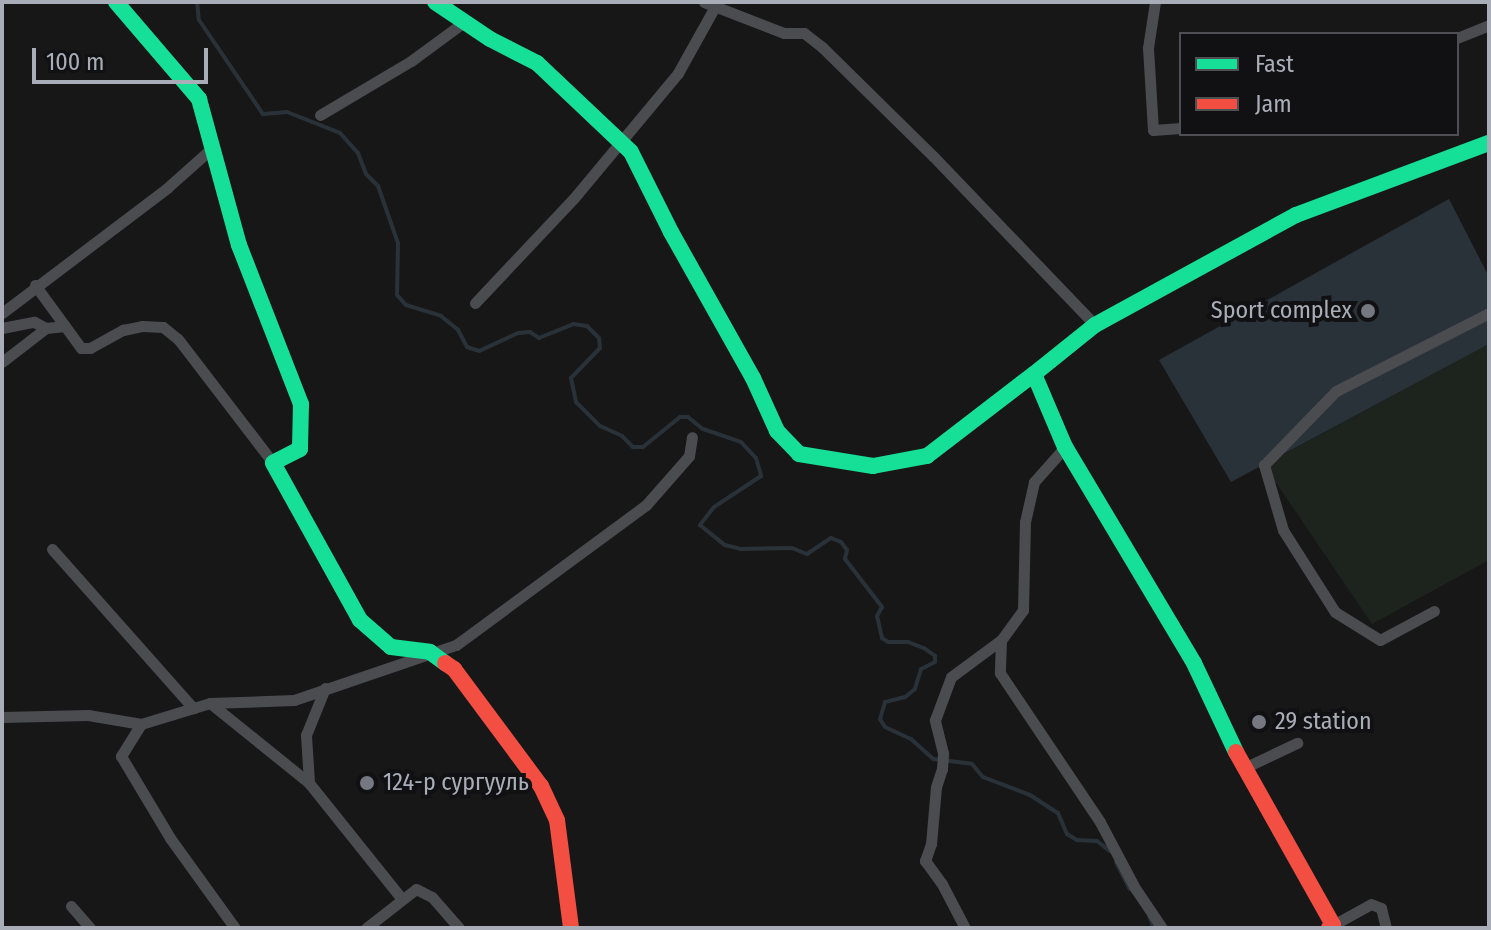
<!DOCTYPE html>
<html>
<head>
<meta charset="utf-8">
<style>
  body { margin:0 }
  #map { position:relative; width:1491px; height:930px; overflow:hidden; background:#171717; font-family:"Fira Sans Condensed",sans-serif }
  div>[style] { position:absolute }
  .green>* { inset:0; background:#1d241e }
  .water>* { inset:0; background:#2a3239 }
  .stream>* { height:4px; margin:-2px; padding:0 2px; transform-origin:2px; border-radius:2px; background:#2a3239 }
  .street>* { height:11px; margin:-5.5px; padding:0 5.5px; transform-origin:5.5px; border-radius:5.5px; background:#4b4c50 }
  .fast>* { height:16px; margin:-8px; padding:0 8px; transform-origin:8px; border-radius:8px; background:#16e098 }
  .jam>* { height:16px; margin:-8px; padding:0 8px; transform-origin:8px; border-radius:8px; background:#f24e42 }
  .dots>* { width:22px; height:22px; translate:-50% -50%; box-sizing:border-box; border:4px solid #111113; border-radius:50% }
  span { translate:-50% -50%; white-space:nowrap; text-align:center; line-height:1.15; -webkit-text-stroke:8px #111113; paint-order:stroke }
  .poi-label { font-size:24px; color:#a8adb8 }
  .right { translate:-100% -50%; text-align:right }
  .left { translate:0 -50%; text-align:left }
  .frame { position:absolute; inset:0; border:4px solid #a8adb8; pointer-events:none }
  .legend { position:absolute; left:1179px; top:32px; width:280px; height:104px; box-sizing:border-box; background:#111113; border:2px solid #4d4f55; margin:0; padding:10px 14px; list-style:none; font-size:24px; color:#a8adb8 }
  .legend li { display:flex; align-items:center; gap:16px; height:40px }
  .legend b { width:40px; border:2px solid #4d4f55 }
  .scale { position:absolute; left:32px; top:48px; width:176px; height:36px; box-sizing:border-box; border:4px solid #a8adb8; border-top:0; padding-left:10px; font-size:24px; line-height:28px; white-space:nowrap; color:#a8adb8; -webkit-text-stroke:6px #111113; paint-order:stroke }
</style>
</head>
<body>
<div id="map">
  <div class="green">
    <i style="clip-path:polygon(1489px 344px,1489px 560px,1372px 624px,1264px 465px)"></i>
  </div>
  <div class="water">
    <i style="clip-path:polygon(1449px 199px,1489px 277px,1489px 344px,1231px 482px,1159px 360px)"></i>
  </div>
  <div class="stream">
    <i style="left:197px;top:2px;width:18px;rotate:84deg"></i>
    <i style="left:199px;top:20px;width:114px;rotate:55.8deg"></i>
    <i style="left:263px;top:114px;width:24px;rotate:-5deg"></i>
    <i style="left:287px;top:112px;width:57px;rotate:21.6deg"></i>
    <i style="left:340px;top:133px;width:27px;rotate:48deg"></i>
    <i style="left:358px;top:153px;width:22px;rotate:69deg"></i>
    <i style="left:366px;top:174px;width:17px;rotate:45deg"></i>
    <i style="left:378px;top:186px;width:60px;rotate:70.7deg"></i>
    <i style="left:398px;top:243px;width:52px;rotate:91.1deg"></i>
    <i style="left:397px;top:295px;width:13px;rotate:48deg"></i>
    <i style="left:406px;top:305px;width:37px;rotate:17deg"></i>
    <i style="left:441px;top:316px;width:22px;rotate:39deg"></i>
    <i style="left:458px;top:330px;width:19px;rotate:62deg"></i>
    <i style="left:467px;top:347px;width:13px;rotate:18deg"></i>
    <i style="left:479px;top:351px;width:43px;rotate:-24.8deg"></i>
    <i style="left:518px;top:333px;width:12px;rotate:-5deg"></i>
    <i style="left:530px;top:332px;width:11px;rotate:34deg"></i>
    <i style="left:539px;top:338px;width:37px;rotate:-22deg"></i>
    <i style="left:573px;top:324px;width:14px;rotate:8deg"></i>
    <i style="left:587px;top:326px;width:17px;rotate:45deg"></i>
    <i style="left:599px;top:338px;width:10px;rotate:84deg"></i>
    <i style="left:600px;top:348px;width:42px;rotate:134deg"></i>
    <i style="left:571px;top:378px;width:25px;rotate:78deg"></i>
    <i style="left:576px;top:402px;width:34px;rotate:45deg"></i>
    <i style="left:600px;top:426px;width:24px;rotate:24deg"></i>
    <i style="left:622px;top:436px;width:16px;rotate:45deg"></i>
    <i style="left:633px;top:447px;width:10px"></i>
    <i style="left:643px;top:447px;width:48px;rotate:-39deg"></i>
    <i style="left:680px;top:417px;width:8px"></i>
    <i style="left:688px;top:417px;width:19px;rotate:39deg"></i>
    <i style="left:703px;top:429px;width:40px;rotate:18.9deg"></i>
    <i style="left:741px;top:442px;width:22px;rotate:47deg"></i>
    <i style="left:756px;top:458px;width:19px;rotate:74deg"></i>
    <i style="left:761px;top:476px;width:56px;rotate:146.6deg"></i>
    <i style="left:714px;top:507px;width:23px;rotate:128deg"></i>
    <i style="left:700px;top:525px;width:32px;rotate:39deg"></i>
    <i style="left:725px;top:545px;width:16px;rotate:14deg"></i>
    <i style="left:741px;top:549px;width:51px;rotate:-1.1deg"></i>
    <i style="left:792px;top:548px;width:16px;rotate:22deg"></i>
    <i style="left:807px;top:554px;width:29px;rotate:-34deg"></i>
    <i style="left:831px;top:538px;width:11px;rotate:22deg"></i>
    <i style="left:841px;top:542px;width:10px;rotate:53deg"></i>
    <i style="left:847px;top:550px;width:9px;rotate:103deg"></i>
    <i style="left:845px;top:559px;width:61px;rotate:52.4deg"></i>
    <i style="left:882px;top:607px;width:10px;rotate:119deg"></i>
    <i style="left:877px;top:616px;width:23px;rotate:77deg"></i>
    <i style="left:882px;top:638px;width:7px;rotate:34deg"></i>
    <i style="left:888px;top:642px;width:20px"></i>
    <i style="left:908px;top:642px;width:17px;rotate:21deg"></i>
    <i style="left:924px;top:648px;width:14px;rotate:36deg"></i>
    <i style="left:935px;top:656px;width:6px;rotate:90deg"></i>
    <i style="left:935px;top:662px;width:16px;rotate:153deg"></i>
    <i style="left:921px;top:669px;width:21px;rotate:107deg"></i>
    <i style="left:915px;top:689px;width:13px;rotate:141deg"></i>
    <i style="left:905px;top:697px;width:21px;rotate:166deg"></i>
    <i style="left:885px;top:702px;width:18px;rotate:106deg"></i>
    <i style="left:880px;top:719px;width:9px;rotate:58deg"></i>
    <i style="left:885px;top:727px;width:29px;rotate:25deg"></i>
    <i style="left:911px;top:739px;width:30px;rotate:42deg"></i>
    <i style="left:933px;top:759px;width:39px;rotate:7deg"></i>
    <i style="left:972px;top:764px;width:17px;rotate:50deg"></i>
    <i style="left:983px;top:777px;width:50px;rotate:21deg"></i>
    <i style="left:1030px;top:795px;width:33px;rotate:33deg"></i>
    <i style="left:1058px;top:813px;width:23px;rotate:67deg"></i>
    <i style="left:1067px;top:834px;width:12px;rotate:31deg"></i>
    <i style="left:1077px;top:840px;width:20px;rotate:3deg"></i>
    <i style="left:1097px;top:841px;width:16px;rotate:38deg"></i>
    <i style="left:1116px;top:862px;width:30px;rotate:63deg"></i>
    <i style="left:1149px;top:916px;width:13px;rotate:67deg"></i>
  </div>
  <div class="street">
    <i style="left:704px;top:2px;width:86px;rotate:21.2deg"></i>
    <i style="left:784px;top:33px;width:20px"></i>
    <i style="left:804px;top:33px;width:23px;rotate:38deg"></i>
    <i style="left:822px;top:47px;width:156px;rotate:44.5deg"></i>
    <i style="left:933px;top:156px;width:234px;rotate:46.2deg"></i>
    <i style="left:1155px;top:2px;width:47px;rotate:98.7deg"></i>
    <i style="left:1148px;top:48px;width:82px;rotate:86.5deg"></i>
    <i style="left:1153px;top:130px;width:28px;rotate:-4deg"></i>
    <i style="left:1457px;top:38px;width:35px;rotate:-22deg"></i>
    <i style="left:320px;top:115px;width:106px;rotate:-30.7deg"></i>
    <i style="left:411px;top:61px;width:66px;rotate:-36.3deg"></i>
    <i style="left:35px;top:285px;width:78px;rotate:53.9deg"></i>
    <i style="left:81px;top:348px;width:9px"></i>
    <i style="left:90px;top:348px;width:38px;rotate:-29deg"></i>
    <i style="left:123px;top:330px;width:19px;rotate:-12deg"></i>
    <i style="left:142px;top:326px;width:21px;rotate:3deg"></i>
    <i style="left:163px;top:327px;width:19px;rotate:39deg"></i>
    <i style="left:178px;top:339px;width:156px;rotate:52.5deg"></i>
    <i style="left:475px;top:303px;width:144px;rotate:-46.7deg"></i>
    <i style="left:574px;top:198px;width:163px;rotate:-50.2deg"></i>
    <i style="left:678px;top:73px;width:80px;rotate:-60.9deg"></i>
    <i style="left:2px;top:313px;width:207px;rotate:-37.1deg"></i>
    <i style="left:167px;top:188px;width:60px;rotate:-41.6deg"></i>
    <i style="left:2px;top:328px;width:33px;rotate:-11deg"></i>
    <i style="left:34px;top:322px;width:13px;rotate:27deg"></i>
    <i style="left:2px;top:362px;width:56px;rotate:-37.7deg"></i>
    <i style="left:46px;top:328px;width:19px;rotate:-6deg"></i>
    <i style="left:1065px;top:447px;width:47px;rotate:131.5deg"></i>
    <i style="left:1034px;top:482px;width:41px;rotate:102.7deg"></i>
    <i style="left:1025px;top:522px;width:88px;rotate:91.3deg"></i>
    <i style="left:1023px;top:610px;width:37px;rotate:126deg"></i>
    <i style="left:1001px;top:640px;width:33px;rotate:92deg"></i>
    <i style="left:1000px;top:673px;width:179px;rotate:56.1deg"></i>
    <i style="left:1100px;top:822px;width:75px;rotate:62.1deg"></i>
    <i style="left:1135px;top:888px;width:48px;rotate:56deg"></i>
    <i style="left:52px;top:549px;width:213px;rotate:48.4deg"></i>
    <i style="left:1434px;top:611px;width:61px;rotate:151.8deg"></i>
    <i style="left:1380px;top:640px;width:53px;rotate:-148.1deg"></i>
    <i style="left:1335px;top:612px;width:97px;rotate:-122.4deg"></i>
    <i style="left:1283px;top:530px;width:68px;rotate:-106.3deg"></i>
    <i style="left:1264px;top:465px;width:103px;rotate:-45.8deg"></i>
    <i style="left:1336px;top:391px;width:172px;rotate:-27deg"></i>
    <i style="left:325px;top:688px;width:51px;rotate:112deg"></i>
    <i style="left:306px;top:735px;width:48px;rotate:86.4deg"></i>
    <i style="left:309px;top:783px;width:147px;rotate:51.3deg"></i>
    <i style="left:210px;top:703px;width:127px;rotate:38.9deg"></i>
    <i style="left:2px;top:717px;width:86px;rotate:-1.3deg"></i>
    <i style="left:88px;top:715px;width:54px;rotate:9.6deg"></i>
    <i style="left:141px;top:724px;width:72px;rotate:-16.9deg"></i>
    <i style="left:210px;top:703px;width:84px;rotate:-2deg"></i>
    <i style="left:294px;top:700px;width:171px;rotate:-18.8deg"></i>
    <i style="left:456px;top:645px;width:236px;rotate:-36.4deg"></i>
    <i style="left:646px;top:505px;width:65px;rotate:-48.7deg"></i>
    <i style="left:689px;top:456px;width:19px;rotate:-81deg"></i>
    <i style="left:141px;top:724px;width:38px;rotate:122deg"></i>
    <i style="left:121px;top:756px;width:96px;rotate:59.1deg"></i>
    <i style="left:170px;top:838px;width:111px;rotate:54.2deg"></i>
    <i style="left:1244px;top:768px;width:59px;rotate:-25.3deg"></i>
    <i style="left:71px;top:906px;width:29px;rotate:49deg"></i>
    <i style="left:1333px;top:925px;width:43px;rotate:-28.9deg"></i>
    <i style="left:1371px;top:904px;width:11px;rotate:22deg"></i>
    <i style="left:1381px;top:908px;width:21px;rotate:76deg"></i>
    <i style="left:366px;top:928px;width:63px;rotate:-38deg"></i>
    <i style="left:416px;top:889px;width:18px;rotate:27deg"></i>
    <i style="left:432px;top:897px;width:41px;rotate:48.9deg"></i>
    <i style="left:965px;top:928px;width:50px;rotate:-117.6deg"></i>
    <i style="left:942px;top:884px;width:29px;rotate:-126deg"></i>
    <i style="left:925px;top:861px;width:18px;rotate:-71deg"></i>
    <i style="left:931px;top:844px;width:57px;rotate:-85deg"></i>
    <i style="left:936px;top:787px;width:19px;rotate:-72deg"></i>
    <i style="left:942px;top:769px;width:16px;rotate:-86deg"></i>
    <i style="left:943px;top:753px;width:34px;rotate:-104deg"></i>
    <i style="left:935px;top:720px;width:46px;rotate:-69.6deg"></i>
    <i style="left:951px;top:677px;width:62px;rotate:-36.5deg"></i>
  </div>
  <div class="fast">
    <i style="left:116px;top:2px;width:128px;rotate:49.4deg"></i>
    <i style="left:199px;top:99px;width:151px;rotate:74.7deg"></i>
    <i style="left:239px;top:245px;width:171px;rotate:68.7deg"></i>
    <i style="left:301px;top:404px;width:45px;rotate:91.3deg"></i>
    <i style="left:300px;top:449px;width:30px;rotate:153deg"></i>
    <i style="left:273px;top:463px;width:179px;rotate:61deg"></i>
    <i style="left:360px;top:620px;width:41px;rotate:41.1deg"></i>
    <i style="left:391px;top:647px;width:39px;rotate:7deg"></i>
    <i style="left:430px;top:652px;width:19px;rotate:36deg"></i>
    <i style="left:435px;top:2px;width:66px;rotate:33.9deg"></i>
    <i style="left:490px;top:39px;width:53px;rotate:27.1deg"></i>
    <i style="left:537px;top:63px;width:129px;rotate:43.4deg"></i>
    <i style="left:631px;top:152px;width:89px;rotate:63.4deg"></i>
    <i style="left:671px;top:232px;width:167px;rotate:60.7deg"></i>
    <i style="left:753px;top:378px;width:58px;rotate:65.6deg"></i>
    <i style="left:777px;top:431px;width:32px;rotate:46deg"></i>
    <i style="left:799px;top:454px;width:75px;rotate:9.2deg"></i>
    <i style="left:873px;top:466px;width:55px;rotate:-10.5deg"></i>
    <i style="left:927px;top:456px;width:135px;rotate:-37.5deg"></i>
    <i style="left:1236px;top:752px;width:98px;rotate:-115.3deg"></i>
    <i style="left:1194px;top:663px;width:252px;rotate:-120.8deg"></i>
    <i style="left:1065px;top:447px;width:79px;rotate:-113deg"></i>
    <i style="left:1034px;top:374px;width:78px;rotate:-38.8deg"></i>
    <i style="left:1095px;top:325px;width:229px;rotate:-28.7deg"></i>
    <i style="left:1296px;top:215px;width:206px;rotate:-20.5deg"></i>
  </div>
  <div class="jam">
    <i style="left:445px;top:663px;width:11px;rotate:34deg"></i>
    <i style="left:454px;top:669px;width:146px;rotate:53.4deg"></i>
    <i style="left:541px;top:786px;width:38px;rotate:65deg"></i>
    <i style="left:557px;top:820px;width:109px;rotate:82.6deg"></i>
    <i style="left:1236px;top:752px;width:198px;rotate:60.7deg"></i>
    <i style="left:1333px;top:925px;width:5px;rotate:143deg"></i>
  </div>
  <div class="dots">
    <i style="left:1368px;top:311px;background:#757880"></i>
    <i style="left:1259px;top:722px;background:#757880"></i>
    <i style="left:367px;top:783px;background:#757880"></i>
  </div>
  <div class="poi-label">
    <span class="right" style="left:1352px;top:311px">Sport complex</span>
    <span class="left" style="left:1275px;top:722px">29 station</span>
    <span class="left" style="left:383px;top:783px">124-р сургууль</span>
  </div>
  <div class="frame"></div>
  <ul class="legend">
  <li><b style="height:10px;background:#16e098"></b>Fast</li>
  <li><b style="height:10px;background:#f24e42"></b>Jam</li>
  </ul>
  <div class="scale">100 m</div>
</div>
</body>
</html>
